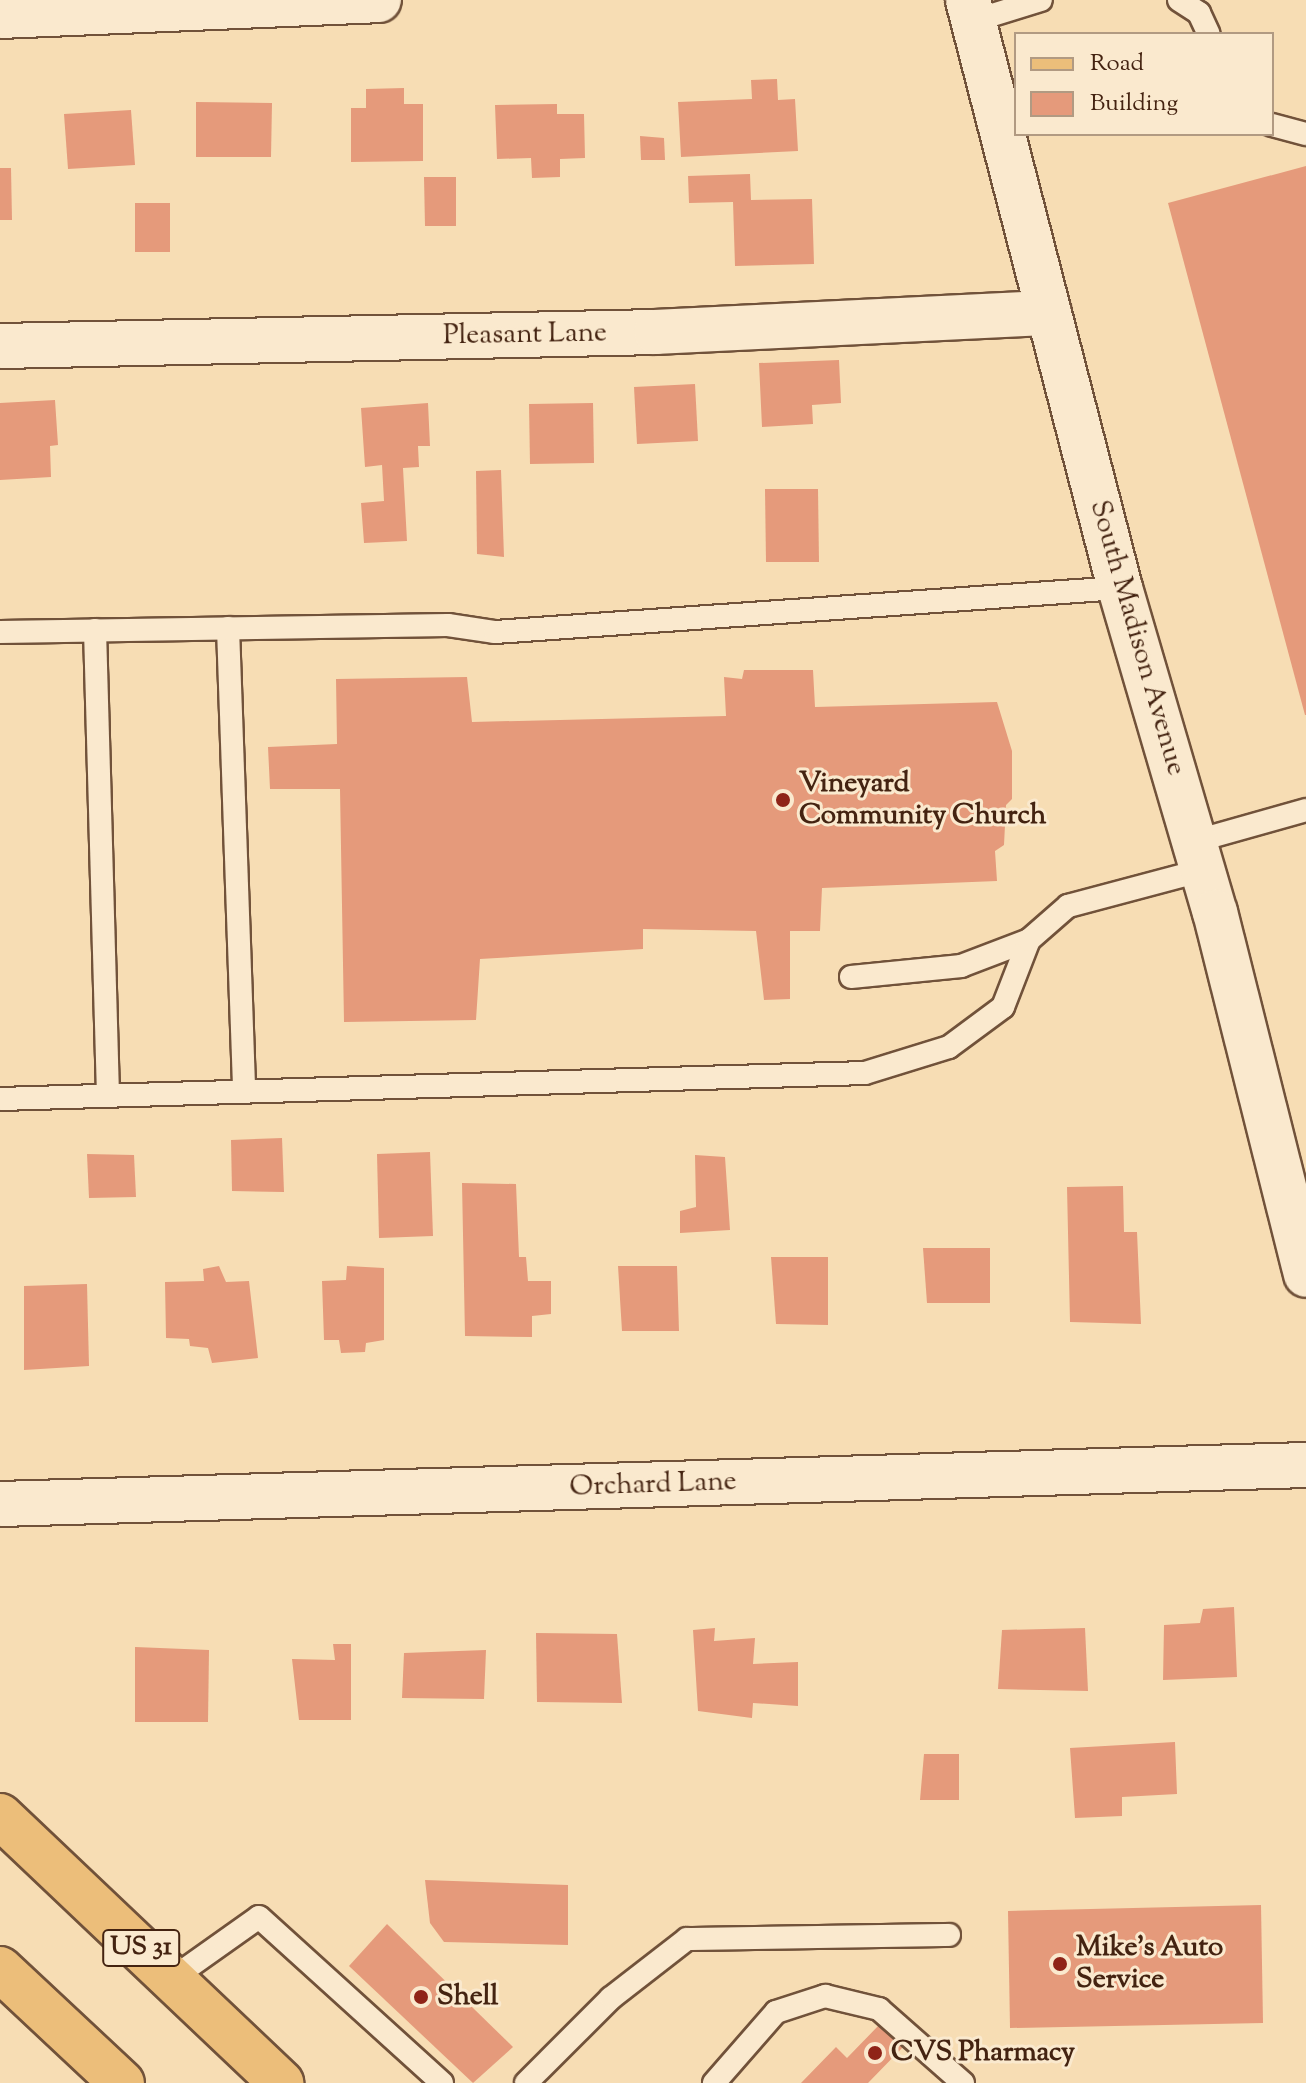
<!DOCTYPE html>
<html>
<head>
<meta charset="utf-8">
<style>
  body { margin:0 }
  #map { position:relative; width:1306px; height:2083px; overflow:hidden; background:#f7ddb4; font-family:"Sorts Mill Goudy",serif }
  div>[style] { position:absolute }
  .building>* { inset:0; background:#e59a7b }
  .roads { filter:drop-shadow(2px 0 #71523a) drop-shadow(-2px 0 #71523a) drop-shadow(0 2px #71523a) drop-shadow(0 -2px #71523a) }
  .service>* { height:22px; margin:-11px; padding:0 11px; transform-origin:11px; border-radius:11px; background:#fae9ce }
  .minor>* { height:44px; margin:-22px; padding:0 22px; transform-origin:22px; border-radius:22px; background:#fae9ce }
  .secondary>* { height:44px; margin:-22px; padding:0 22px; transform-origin:22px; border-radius:22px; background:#fae9ce }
  .primary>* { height:44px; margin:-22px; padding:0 22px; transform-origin:22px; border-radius:22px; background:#ecbe7a }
  .dots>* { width:22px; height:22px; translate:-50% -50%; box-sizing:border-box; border:4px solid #fae9ce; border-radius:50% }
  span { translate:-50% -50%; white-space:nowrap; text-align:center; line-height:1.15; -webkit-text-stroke:6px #fae9ce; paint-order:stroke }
  .shield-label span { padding:2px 6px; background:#fae9ce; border:2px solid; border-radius:6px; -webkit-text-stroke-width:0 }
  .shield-label { font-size:26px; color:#442311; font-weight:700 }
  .street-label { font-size:28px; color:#442311 }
  .poi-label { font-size:28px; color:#442311; font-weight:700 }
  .left { translate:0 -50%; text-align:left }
  .legend { position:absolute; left:1014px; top:32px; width:260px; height:104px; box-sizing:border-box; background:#fae9ce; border:2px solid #b19a82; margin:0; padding:10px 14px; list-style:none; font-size:24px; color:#442311 }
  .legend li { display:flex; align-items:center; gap:16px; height:40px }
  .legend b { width:40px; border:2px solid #b19a82 }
</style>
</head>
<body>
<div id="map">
  <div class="building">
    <i style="clip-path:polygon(777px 79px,778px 100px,795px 99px,798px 151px,681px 157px,678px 102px,752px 99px,751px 80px)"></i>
    <i style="clip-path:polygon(404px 88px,404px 104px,423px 104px,423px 161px,351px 162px,351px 108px,366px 108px,366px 89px)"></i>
    <i style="clip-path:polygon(196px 102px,272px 103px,271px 157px,196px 157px)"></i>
    <i style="clip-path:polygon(557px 104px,557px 114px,584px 114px,585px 158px,560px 159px,560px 177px,532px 178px,531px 158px,497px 159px,495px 105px)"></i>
    <i style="clip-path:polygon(131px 110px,135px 165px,68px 169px,64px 114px)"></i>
    <i style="clip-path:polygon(640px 136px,664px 138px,665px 160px,641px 160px)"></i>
    <i style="clip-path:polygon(1306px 166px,1306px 715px,1305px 715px,1168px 203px)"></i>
    <i style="clip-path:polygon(0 168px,11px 168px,12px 220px,0 220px)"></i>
    <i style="clip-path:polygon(750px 174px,751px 200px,812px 199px,814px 264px,735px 266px,733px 202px,689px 203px,688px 176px)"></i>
    <i style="clip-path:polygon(424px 177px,456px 177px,456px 226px,425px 226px)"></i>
    <i style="clip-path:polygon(135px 203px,170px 203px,170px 252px,135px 252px)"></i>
    <i style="clip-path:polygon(839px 360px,841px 403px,812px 405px,813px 424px,762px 427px,759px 363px)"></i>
    <i style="clip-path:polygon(695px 384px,698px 441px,637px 444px,634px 387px)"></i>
    <i style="clip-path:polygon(55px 400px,58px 445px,50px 446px,51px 477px,0 480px,0 403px)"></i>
    <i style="clip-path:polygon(428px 403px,430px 446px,418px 446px,419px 467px,403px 468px,407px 541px,364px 543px,361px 503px,384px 501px,382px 465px,365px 467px,361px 408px)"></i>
    <i style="clip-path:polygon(593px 403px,594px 463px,530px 464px,529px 404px)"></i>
    <i style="clip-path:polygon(501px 470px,504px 557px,477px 554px,476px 471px)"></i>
    <i style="clip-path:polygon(765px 489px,818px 489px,819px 562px,766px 562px)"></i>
    <i style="clip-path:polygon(744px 670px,813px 670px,815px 707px,997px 702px,1012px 751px,1012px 799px,1006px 805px,1004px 845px,995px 851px,997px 881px,822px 888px,820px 931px,790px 931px,790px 999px,764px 1000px,756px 931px,643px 929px,643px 949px,480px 959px,476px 1020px,344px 1022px,340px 789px,270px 789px,268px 747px,337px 744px,336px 679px,467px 677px,472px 722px,726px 716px,724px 677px,742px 679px)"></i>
    <i style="clip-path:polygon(282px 1138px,284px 1192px,232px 1191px,231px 1140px)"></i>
    <i style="clip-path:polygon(430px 1152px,433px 1236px,379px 1238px,377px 1154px)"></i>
    <i style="clip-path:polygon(87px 1154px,134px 1155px,136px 1197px,89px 1198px)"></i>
    <i style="clip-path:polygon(695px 1155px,725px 1157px,730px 1230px,680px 1233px,680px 1211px,696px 1207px)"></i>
    <i style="clip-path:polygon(462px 1183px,516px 1184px,519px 1257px,526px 1257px,528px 1281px,551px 1281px,551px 1314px,532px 1316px,532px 1337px,465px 1336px)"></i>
    <i style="clip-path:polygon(1123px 1186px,1124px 1232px,1137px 1232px,1141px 1324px,1070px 1322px,1067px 1187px)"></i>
    <i style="clip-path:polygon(923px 1248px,990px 1248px,990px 1303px,927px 1303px)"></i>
    <i style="clip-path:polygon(771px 1257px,828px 1257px,828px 1325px,776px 1324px)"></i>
    <i style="clip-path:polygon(219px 1266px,226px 1282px,249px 1281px,258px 1358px,212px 1363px,208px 1348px,190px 1346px,189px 1339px,166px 1338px,165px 1282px,204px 1281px,203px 1269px)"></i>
    <i style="clip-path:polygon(347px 1266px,384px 1268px,384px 1340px,366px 1343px,365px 1352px,341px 1353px,339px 1340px,324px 1340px,322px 1281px,346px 1280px)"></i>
    <i style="clip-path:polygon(618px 1266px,677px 1266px,679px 1331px,622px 1331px)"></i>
    <i style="clip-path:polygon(87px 1284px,89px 1366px,24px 1370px,24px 1286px)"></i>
    <i style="clip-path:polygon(1234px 1607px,1237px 1677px,1163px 1680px,1164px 1625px,1200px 1623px,1203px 1609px)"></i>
    <i style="clip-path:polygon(715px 1628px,714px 1641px,755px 1638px,753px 1664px,798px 1662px,798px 1706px,753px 1703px,752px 1718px,698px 1711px,693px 1630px)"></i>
    <i style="clip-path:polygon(1085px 1628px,1088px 1691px,998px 1689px,1002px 1630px)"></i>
    <i style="clip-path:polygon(536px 1633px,617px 1634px,622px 1703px,537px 1702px)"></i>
    <i style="clip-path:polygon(333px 1644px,351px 1644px,351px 1720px,299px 1720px,292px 1659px,335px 1660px)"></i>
    <i style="clip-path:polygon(135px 1647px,209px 1650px,208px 1722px,135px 1722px)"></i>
    <i style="clip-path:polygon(486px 1650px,484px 1699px,402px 1698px,404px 1653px)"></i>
    <i style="clip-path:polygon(1175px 1742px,1177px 1794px,1122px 1797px,1122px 1816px,1075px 1818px,1070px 1748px)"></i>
    <i style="clip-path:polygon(924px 1754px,959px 1754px,959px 1800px,920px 1800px)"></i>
    <i style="clip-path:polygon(425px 1880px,568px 1885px,568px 1945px,444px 1942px,430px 1923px)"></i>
    <i style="clip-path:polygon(1261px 1905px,1263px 2023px,1010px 2028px,1008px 1911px)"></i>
    <i style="clip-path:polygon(387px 1924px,513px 2047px,473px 2083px,349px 1966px)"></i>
    <i style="clip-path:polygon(880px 2024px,903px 2047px,868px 2083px,801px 2083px,836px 2047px,847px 2058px)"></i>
  </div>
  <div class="roads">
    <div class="service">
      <i style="left:1179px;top:0;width:24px;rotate:33deg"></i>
      <i style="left:1199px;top:13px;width:23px;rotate:65deg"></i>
      <i style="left:973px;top:21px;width:71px;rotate:-17.2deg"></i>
      <i style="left:1272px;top:125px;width:35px;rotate:15deg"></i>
      <i style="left:228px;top:628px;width:464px;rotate:88deg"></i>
      <i style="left:95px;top:630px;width:466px;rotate:88.4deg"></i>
      <i style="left:0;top:632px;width:448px;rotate:-0.9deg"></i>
      <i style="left:448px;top:625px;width:48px;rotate:8.5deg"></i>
      <i style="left:495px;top:632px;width:627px;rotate:-4.03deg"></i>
      <i style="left:1196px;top:841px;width:114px;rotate:-15.7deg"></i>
      <i style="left:851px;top:977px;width:111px;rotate:-5.7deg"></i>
      <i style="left:961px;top:966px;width:73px;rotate:-20.9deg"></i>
      <i style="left:0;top:1099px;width:865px;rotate:-1.72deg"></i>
      <i style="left:865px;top:1073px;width:88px;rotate:-17.2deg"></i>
      <i style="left:949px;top:1047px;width:67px;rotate:-36.5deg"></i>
      <i style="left:1003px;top:1007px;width:72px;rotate:-68.8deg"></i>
      <i style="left:1029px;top:940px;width:52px;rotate:-41.1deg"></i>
      <i style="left:1068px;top:906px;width:140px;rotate:-14.9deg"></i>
      <i style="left:173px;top:1978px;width:105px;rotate:-35.3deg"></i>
      <i style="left:259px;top:1917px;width:247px;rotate:42.2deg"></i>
      <i style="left:526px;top:2083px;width:120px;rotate:-45deg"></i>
      <i style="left:611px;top:1998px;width:96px;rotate:-37.8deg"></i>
      <i style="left:687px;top:1939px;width:262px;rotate:-0.9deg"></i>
      <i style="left:714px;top:2083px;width:94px;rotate:-48.9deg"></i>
      <i style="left:776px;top:2012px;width:52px;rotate:-18.1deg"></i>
      <i style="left:825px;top:1996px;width:56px;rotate:13.5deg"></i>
      <i style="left:879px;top:2009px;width:112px;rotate:41.4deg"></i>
    </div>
    <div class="minor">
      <i style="left:0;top:16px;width:379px;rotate:-2.4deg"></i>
      <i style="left:0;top:346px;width:656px;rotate:-1.22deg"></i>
      <i style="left:656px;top:332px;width:393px;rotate:-2.8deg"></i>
      <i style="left:0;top:1504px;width:1307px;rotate:-1.71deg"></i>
    </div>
    <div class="secondary">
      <i style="left:968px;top:0;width:607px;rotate:75.51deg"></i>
      <i style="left:1120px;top:588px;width:338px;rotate:73.7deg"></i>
      <i style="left:1215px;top:912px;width:374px;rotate:75.9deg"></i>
    </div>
    <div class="primary">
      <i style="left:0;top:1816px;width:388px;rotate:43.5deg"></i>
      <i style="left:0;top:1969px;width:167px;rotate:43.1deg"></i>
    </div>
  </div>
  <div class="dots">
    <i style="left:783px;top:800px;background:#8f2418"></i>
    <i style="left:1060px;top:1964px;background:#8f2418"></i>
    <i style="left:421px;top:1997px;background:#8f2418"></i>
    <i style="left:875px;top:2053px;background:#8f2418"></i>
  </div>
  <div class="shield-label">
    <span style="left:141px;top:1948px">US 31</span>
  </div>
  <div class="street-label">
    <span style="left:525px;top:335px;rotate:-1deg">Pleasant Lane</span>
    <span style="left:1137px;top:638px;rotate:74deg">South Madison Avenue</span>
    <span style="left:653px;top:1485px;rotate:-2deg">Orchard Lane</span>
  </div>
  <div class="poi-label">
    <span class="left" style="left:799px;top:800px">Vineyard<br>Community Church</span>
    <span class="left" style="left:1076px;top:1964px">Mike's Auto<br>Service</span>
    <span class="left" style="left:437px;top:1997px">Shell</span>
    <span class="left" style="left:891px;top:2053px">CVS Pharmacy</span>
  </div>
  <ul class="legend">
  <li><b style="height:10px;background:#ecbe7a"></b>Road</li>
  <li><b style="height:22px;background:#e59a7b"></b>Building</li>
  </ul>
</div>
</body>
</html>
